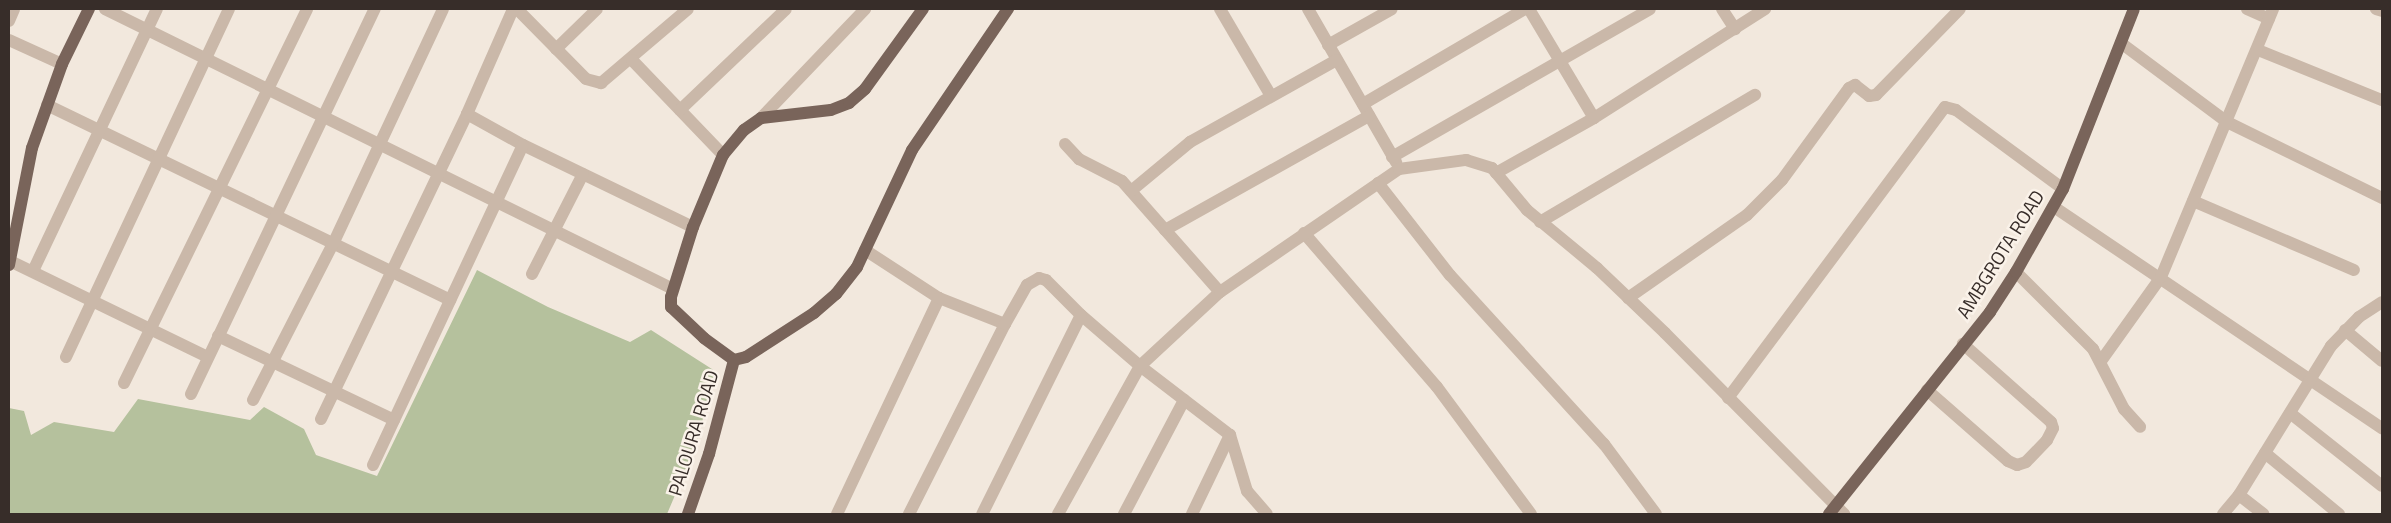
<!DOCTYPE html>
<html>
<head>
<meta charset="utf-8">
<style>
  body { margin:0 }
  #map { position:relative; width:2391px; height:523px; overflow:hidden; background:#f2e8dd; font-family:"Titillium Web",sans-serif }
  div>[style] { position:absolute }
  .green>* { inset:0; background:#b5c19d }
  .minor>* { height:12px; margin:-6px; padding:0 6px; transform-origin:6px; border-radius:6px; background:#cab8a9 }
  .major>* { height:12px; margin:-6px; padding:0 6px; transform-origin:6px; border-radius:6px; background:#79645a }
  span { translate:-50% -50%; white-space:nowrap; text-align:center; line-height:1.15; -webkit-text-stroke:5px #faf2e9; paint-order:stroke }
  .street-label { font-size:19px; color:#372d29 }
  .frame { position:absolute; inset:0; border:10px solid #372d29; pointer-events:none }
</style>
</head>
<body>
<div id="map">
  <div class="green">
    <i style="clip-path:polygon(477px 270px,548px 307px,630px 342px,651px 330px,715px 371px,696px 446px,667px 514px,9px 514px,9px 408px,24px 411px,31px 435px,54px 422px,114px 432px,138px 399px,250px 420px,264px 407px,304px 429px,316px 455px,377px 476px)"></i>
  </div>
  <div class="minor">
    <i style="left:105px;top:9px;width:633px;rotate:26.24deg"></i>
    <i style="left:517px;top:9px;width:98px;rotate:45.4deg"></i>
    <i style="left:586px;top:79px;width:16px;rotate:15deg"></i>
    <i style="left:601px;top:83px;width:114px;rotate:-40.4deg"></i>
    <i style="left:1220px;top:9px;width:101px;rotate:59.6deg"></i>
    <i style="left:1308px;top:9px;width:177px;rotate:60.1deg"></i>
    <i style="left:1529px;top:9px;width:127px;rotate:59.2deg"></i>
    <i style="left:1722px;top:9px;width:24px;rotate:57deg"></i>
    <i style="left:2247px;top:9px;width:24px;rotate:24deg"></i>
    <i style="left:2376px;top:9px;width:6px;rotate:18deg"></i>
    <i style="left:9px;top:21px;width:13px;rotate:-67deg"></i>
    <i style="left:9px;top:40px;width:58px;rotate:24.4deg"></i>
    <i style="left:2121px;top:43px;width:132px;rotate:36.7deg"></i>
    <i style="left:2227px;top:122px;width:173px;rotate:26.1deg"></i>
    <i style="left:1328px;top:45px;width:73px;rotate:-29.4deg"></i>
    <i style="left:556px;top:49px;width:57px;rotate:-44.3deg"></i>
    <i style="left:2258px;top:50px;width:134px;rotate:22deg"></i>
    <i style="left:632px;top:60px;width:132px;rotate:46.2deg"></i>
    <i style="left:1363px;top:104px;width:188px;rotate:-30.4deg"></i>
    <i style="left:47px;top:105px;width:448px;rotate:25.8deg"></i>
    <i style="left:680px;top:110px;width:146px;rotate:-43.6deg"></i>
    <i style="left:467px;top:114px;width:64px;rotate:29deg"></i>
    <i style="left:523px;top:145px;width:189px;rotate:25.8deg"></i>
    <i style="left:761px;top:118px;width:151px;rotate:-46.3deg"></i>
    <i style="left:1065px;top:144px;width:21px;rotate:47deg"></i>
    <i style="left:1079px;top:159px;width:48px;rotate:27.1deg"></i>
    <i style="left:1122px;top:181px;width:148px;rotate:48.6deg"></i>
    <i style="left:1392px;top:157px;width:297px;rotate:-29.8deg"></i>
    <i style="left:1496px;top:173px;width:112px;rotate:-29.3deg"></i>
    <i style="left:1594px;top:118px;width:203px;rotate:-32.5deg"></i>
    <i style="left:1378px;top:183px;width:117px;rotate:52deg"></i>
    <i style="left:1450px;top:275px;width:229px;rotate:47.7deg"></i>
    <i style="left:1604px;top:444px;width:87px;rotate:53.4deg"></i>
    <i style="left:1131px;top:191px;width:77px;rotate:-39.7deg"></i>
    <i style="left:1190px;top:142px;width:168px;rotate:-29.2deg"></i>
    <i style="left:2193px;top:201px;width:175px;rotate:23.2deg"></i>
    <i style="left:2054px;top:207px;width:396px;rotate:34deg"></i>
    <i style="left:1540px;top:222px;width:250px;rotate:-30.6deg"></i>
    <i style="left:1165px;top:230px;width:234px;rotate:-29.2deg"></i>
    <i style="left:1304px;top:233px;width:203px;rotate:49.2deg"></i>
    <i style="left:1437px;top:387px;width:158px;rotate:53.5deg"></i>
    <i style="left:865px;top:250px;width:88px;rotate:33deg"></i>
    <i style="left:10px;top:261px;width:220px;rotate:25.9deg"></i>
    <i style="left:33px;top:271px;width:290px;rotate:-64.7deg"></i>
    <i style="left:2016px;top:272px;width:109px;rotate:45deg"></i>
    <i style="left:2093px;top:349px;width:68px;rotate:62.7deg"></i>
    <i style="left:2124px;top:409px;width:24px;rotate:48deg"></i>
    <i style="left:532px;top:274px;width:112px;rotate:-63deg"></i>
    <i style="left:1628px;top:298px;width:145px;rotate:-34.9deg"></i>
    <i style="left:1747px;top:215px;width:49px;rotate:-45deg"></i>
    <i style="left:1782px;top:180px;width:114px;rotate:-53.9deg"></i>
    <i style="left:1849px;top:88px;width:7px;rotate:-27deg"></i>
    <i style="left:1855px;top:85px;width:18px;rotate:38deg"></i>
    <i style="left:1869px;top:96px;width:7px;rotate:-8deg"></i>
    <i style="left:1876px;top:95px;width:120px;rotate:-45.7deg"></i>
    <i style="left:1081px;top:315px;width:78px;rotate:40.8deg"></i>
    <i style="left:1140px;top:366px;width:113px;rotate:37.5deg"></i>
    <i style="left:1230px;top:435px;width:59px;rotate:73.1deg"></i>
    <i style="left:1247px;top:491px;width:30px;rotate:49deg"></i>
    <i style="left:2345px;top:330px;width:48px;rotate:40deg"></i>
    <i style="left:218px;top:336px;width:195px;rotate:25.5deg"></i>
    <i style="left:66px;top:357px;width:384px;rotate:-64.9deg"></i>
    <i style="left:2101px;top:361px;width:103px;rotate:-54.5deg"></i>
    <i style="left:2161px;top:277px;width:290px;rotate:-67.3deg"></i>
    <i style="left:124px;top:383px;width:416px;rotate:-63.9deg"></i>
    <i style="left:1927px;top:390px;width:108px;rotate:41.2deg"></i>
    <i style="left:2008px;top:461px;width:10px;rotate:24deg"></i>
    <i style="left:2017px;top:465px;width:9px;rotate:-18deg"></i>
    <i style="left:2026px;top:462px;width:30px;rotate:-46deg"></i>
    <i style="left:2047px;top:440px;width:13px;rotate:-63deg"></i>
    <i style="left:2053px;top:428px;width:6px;rotate:-108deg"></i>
    <i style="left:2051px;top:422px;width:118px;rotate:-138.4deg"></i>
    <i style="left:191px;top:394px;width:427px;rotate:-64.5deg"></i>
    <i style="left:1728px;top:398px;width:363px;rotate:-53.3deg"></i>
    <i style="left:1945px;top:107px;width:11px;rotate:15deg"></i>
    <i style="left:1956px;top:110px;width:133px;rotate:36.4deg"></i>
    <i style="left:253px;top:400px;width:175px;rotate:-62.9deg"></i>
    <i style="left:333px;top:244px;width:259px;rotate:-64.9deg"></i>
    <i style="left:2290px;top:413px;width:117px;rotate:38.4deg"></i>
    <i style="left:321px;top:419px;width:338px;rotate:-64.4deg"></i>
    <i style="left:467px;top:114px;width:115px;rotate:-66.3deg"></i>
    <i style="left:2265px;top:453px;width:96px;rotate:39.5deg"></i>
    <i style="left:373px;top:465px;width:353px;rotate:-64.9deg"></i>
    <i style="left:2239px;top:495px;width:31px;rotate:38deg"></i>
    <i style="left:837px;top:514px;width:239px;rotate:-64.7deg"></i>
    <i style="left:939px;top:298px;width:71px;rotate:21.5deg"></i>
    <i style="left:909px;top:514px;width:213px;rotate:-63.2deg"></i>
    <i style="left:1005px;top:324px;width:45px;rotate:-60.6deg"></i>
    <i style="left:1027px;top:285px;width:14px;rotate:-30deg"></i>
    <i style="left:1039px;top:278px;width:7px;rotate:16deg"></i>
    <i style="left:1046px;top:280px;width:49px;rotate:45deg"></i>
    <i style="left:1081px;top:315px;width:222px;rotate:116.4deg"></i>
    <i style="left:1058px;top:514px;width:169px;rotate:-61deg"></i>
    <i style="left:1140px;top:366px;width:109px;rotate:-42.8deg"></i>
    <i style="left:1220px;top:292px;width:217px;rotate:-34.5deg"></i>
    <i style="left:1399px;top:169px;width:68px;rotate:-7.7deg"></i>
    <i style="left:1466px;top:160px;width:27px;rotate:17deg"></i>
    <i style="left:1492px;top:168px;width:55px;rotate:50.2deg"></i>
    <i style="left:1527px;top:210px;width:91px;rotate:39.6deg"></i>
    <i style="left:1597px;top:268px;width:94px;rotate:43.7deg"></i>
    <i style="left:1665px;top:333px;width:255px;rotate:45.3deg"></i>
    <i style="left:1124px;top:514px;width:129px;rotate:-62.2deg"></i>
    <i style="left:1192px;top:514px;width:88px;rotate:-64.3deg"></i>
    <i style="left:2223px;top:514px;width:25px;rotate:-50deg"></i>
    <i style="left:2239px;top:495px;width:175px;rotate:-58.3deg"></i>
    <i style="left:2331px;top:346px;width:40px;rotate:-46deg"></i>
    <i style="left:2359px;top:317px;width:27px;rotate:-33deg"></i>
  </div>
  <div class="major">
    <i style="left:9px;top:265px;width:119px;rotate:-78.9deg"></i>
    <i style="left:32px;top:148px;width:89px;rotate:-70.3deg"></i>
    <i style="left:62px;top:64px;width:61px;rotate:-63.9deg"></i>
    <i style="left:734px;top:360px;width:37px;rotate:-144deg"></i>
    <i style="left:704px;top:338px;width:45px;rotate:-136.8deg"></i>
    <i style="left:671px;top:307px;width:10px;rotate:-90deg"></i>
    <i style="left:671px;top:297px;width:73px;rotate:-72.6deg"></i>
    <i style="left:693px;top:227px;width:78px;rotate:-67.4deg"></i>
    <i style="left:723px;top:155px;width:33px;rotate:-50deg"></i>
    <i style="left:744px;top:130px;width:21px;rotate:-35deg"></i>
    <i style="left:761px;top:118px;width:70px;rotate:-6.5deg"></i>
    <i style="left:831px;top:110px;width:19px;rotate:-21deg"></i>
    <i style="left:849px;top:103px;width:21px;rotate:-41deg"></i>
    <i style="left:865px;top:89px;width:99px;rotate:-54.1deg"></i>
    <i style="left:734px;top:360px;width:12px;rotate:-14deg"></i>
    <i style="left:746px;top:357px;width:81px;rotate:-32.9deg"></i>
    <i style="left:814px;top:313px;width:29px;rotate:-41deg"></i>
    <i style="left:836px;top:294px;width:34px;rotate:-52deg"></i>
    <i style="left:857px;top:267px;width:129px;rotate:-64.8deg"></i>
    <i style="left:912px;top:150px;width:171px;rotate:-55.8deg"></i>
    <i style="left:688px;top:514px;width:64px;rotate:-70.7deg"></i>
    <i style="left:709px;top:454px;width:97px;rotate:-75.1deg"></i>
    <i style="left:1829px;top:514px;width:258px;rotate:-51.4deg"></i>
    <i style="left:1990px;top:312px;width:48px;rotate:-57deg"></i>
    <i style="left:2016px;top:272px;width:95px;rotate:-60.5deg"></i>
    <i style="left:2063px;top:189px;width:193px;rotate:-68.5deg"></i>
  </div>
  <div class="street-label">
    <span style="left:2000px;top:254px;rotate:-58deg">AMBGROTA ROAD</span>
    <span style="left:693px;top:433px;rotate:-73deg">PALOURA ROAD</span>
  </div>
  <div class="frame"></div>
</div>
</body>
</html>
